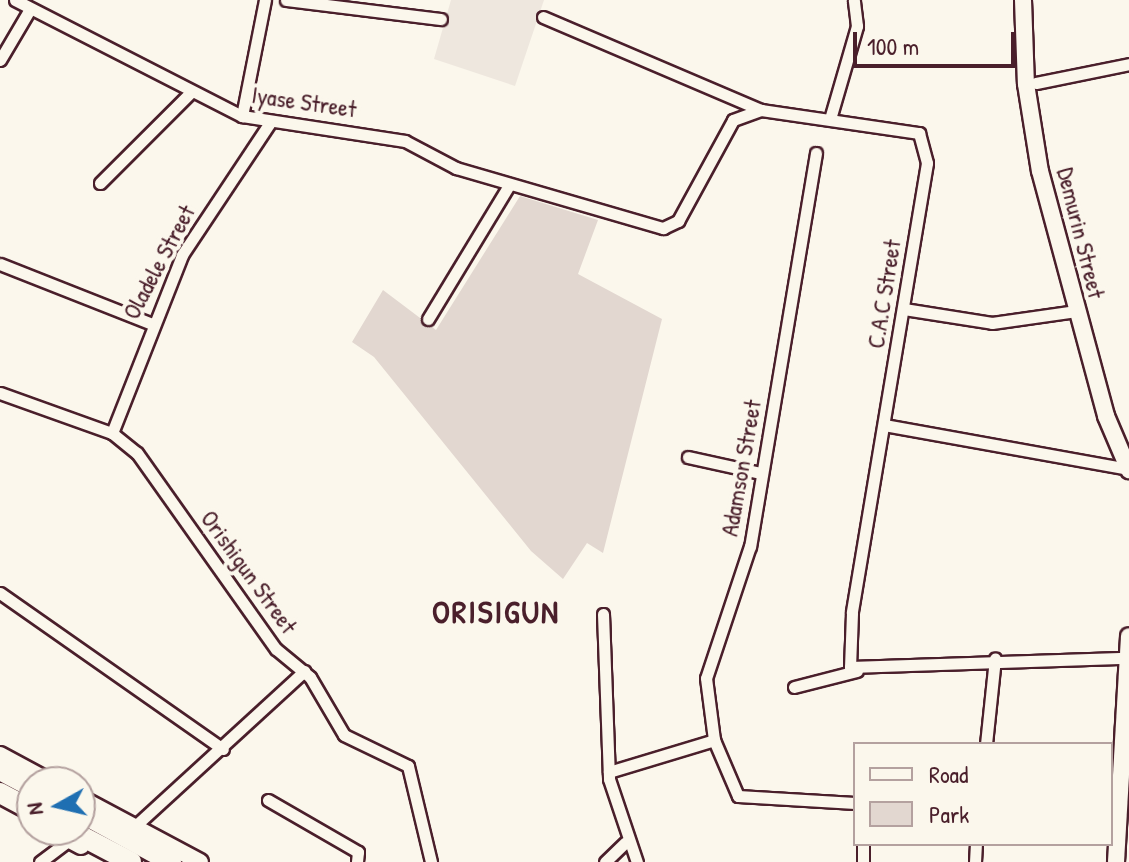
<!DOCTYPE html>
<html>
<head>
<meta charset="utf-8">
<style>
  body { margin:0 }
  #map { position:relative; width:1129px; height:862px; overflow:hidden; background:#fbf7ec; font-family:"Patrick Hand",sans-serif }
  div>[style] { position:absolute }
  .built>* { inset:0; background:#eee7de }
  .green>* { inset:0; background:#e2d7d0 }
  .roads { filter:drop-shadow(2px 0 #4a1f2b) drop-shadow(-2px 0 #4a1f2b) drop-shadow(0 2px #4a1f2b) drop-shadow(0 -2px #4a1f2b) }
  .street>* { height:11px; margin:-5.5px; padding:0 5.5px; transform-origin:5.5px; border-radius:5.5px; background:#fbf7ec }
  .secondary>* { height:16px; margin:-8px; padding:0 8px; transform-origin:8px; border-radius:8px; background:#fbf7ec }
  .highway>* { height:20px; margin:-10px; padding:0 10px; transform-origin:10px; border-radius:10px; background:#fbf7ec }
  span { translate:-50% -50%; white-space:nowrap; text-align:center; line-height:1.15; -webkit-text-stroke:8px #fbf7ec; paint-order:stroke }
  .street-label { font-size:24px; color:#4a1f2b }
  .district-label { font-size:32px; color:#4a1f2b; font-weight:700; letter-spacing:2px }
  .legend { position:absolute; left:853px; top:742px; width:260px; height:104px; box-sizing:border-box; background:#fbf7ec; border:2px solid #b4a19f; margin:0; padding:10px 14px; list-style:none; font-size:24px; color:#4a1f2b }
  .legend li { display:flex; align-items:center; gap:16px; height:40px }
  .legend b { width:40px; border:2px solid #b4a19f }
  .north { position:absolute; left:16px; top:766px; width:80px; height:80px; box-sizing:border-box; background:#fbf7ec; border:2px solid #b4a19f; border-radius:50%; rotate:262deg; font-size:22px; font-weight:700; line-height:32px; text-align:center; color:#4a1f2b }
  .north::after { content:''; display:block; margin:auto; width:28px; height:36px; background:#1f6fb2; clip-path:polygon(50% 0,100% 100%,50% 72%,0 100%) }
  .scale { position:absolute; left:853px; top:32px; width:162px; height:36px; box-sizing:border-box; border:4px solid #4a1f2b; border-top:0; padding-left:10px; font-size:24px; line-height:28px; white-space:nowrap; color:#4a1f2b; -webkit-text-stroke:6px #fbf7ec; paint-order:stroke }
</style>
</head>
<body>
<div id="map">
  <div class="built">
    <i style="clip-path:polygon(451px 0,544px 0,515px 86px,434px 59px)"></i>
  </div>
  <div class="green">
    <i style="clip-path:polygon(520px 196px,598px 220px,578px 274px,662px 319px,603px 553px,587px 543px,563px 579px,531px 551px,374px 357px,352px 342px,383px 290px,436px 330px)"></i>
  </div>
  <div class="roads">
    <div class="street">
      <i style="left:15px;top:0;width:255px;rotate:27.1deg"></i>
      <i style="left:242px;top:116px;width:165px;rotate:8.7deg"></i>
      <i style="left:405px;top:141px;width:58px;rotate:27.9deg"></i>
      <i style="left:456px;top:168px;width:216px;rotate:16.2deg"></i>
      <i style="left:663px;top:228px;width:17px;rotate:-25deg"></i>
      <i style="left:678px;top:221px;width:115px;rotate:-61.4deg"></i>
      <i style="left:733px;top:120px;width:30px;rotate:-20deg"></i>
      <i style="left:761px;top:110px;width:160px;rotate:8.3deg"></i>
      <i style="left:919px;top:133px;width:31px;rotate:75deg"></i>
      <i style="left:927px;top:163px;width:456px;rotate:99.5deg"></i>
      <i style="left:852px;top:613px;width:54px;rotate:92.1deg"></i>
      <i style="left:850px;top:667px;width:277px;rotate:-1.9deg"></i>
      <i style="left:286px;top:0;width:156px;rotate:7deg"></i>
      <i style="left:543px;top:17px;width:237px;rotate:23.1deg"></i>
      <i style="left:0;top:60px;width:59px;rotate:-59.5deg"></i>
      <i style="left:1036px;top:83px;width:95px;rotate:-11.5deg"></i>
      <i style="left:242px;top:116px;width:118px;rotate:-78.8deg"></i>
      <i style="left:830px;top:119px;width:97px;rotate:-73.8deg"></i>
      <i style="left:857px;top:26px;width:26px;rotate:-97deg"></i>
      <i style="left:816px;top:153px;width:399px;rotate:99.5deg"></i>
      <i style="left:750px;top:546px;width:139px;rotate:108.4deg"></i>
      <i style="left:706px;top:678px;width:63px;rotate:82.6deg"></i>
      <i style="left:714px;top:740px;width:61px;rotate:66.8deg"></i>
      <i style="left:738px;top:796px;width:117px;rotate:3.4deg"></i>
      <i style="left:100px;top:183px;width:129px;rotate:-45deg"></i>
      <i style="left:0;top:264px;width:161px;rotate:21.5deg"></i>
      <i style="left:904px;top:309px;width:89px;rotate:9deg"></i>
      <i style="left:992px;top:323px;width:85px;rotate:-8.1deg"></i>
      <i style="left:428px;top:319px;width:157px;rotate:-58.8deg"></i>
      <i style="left:0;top:393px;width:119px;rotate:19.7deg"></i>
      <i style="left:112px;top:433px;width:32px;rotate:39deg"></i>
      <i style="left:137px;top:453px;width:240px;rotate:54.7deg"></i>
      <i style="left:276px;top:649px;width:44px;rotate:39.5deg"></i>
      <i style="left:310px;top:677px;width:67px;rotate:59.6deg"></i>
      <i style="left:344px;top:735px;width:71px;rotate:25.8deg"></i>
      <i style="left:408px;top:766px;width:99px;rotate:76.5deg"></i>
      <i style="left:884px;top:425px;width:248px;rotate:10.2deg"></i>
      <i style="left:112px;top:433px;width:191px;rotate:-68.5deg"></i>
      <i style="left:182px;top:255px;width:157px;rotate:-56.4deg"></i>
      <i style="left:688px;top:457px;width:74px;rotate:12.5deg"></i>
      <i style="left:0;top:593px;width:272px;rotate:35deg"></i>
      <i style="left:603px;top:614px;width:165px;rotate:87.9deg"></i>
      <i style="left:609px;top:779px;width:88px;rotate:71.4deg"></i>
      <i style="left:794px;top:687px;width:65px;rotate:-14.3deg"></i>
      <i style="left:986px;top:744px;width:86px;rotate:-84deg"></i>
      <i style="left:609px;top:772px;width:110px;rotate:-16.9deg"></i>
      <i style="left:268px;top:800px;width:104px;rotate:30deg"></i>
      <i style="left:358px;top:852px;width:10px;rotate:96deg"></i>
      <i style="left:134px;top:827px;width:231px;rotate:-42.5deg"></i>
      <i style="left:40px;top:862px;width:36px;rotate:-37deg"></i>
      <i style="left:605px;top:862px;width:28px;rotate:-44deg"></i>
      <i style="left:863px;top:862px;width:18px;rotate:-90deg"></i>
      <i style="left:975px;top:862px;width:18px;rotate:-87deg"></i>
    </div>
    <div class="secondary">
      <i style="left:1023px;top:0;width:84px;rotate:88deg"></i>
      <i style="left:1026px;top:84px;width:88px;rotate:80.9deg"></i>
      <i style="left:1040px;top:171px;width:254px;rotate:74.9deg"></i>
      <i style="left:1106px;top:416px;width:59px;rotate:66.9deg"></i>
      <i style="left:0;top:755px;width:57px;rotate:28.4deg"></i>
      <i style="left:80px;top:798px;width:136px;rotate:28.1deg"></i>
      <i style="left:51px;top:830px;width:34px;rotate:28deg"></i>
      <i style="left:1116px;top:862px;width:226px;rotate:-86.7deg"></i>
    </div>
    <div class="highway">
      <i style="left:0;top:770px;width:36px;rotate:28deg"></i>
      <i style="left:0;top:793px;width:36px;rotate:28deg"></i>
      <i style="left:80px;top:812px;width:104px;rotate:28.8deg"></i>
      <i style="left:70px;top:830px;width:69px;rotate:27.7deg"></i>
    </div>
  </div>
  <div class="street-label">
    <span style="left:304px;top:102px;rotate:8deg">Iyase Street</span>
    <span style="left:1081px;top:233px;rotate:76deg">Demurin Street</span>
    <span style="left:159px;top:262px;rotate:-62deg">Oladele Street</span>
    <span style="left:884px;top:294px;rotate:-81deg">C.A.C Street</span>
    <span style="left:741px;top:468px;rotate:-80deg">Adamson Street</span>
    <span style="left:249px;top:572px;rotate:54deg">Orishigun Street</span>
  </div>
  <div class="district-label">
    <span style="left:496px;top:612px">ORISIGUN</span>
  </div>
  <ul class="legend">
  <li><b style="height:10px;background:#fbf7ec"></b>Road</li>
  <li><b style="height:22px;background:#e2d7d0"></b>Park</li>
  </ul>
  <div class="north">N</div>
  <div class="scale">100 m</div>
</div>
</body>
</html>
